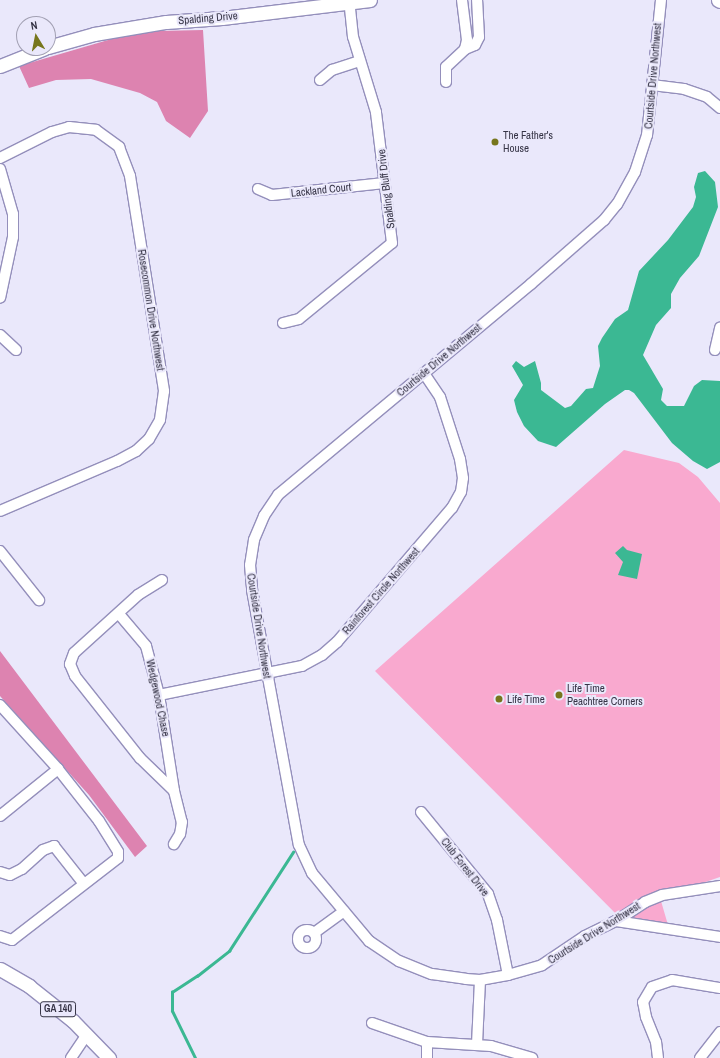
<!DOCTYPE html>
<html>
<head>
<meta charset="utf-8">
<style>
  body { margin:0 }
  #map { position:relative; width:720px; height:1058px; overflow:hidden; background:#eae8fb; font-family:"Archivo Narrow",sans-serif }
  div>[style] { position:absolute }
  .green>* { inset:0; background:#f9a9cf }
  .forest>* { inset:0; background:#dd83b0 }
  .water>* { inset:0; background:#3bb893 }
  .stream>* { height:2.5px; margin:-1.25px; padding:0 1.25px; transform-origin:1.25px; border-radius:1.25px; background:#3bb893 }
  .roads { filter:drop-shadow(1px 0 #948fbb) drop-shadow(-1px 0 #948fbb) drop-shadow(0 1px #948fbb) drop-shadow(0 -1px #948fbb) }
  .minor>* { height:10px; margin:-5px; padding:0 5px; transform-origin:5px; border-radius:5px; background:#fff }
  .minor>.ring { margin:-5px; padding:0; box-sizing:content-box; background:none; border:10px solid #fff; border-radius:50% }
  .major>* { height:13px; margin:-6.5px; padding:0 6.5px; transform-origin:6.5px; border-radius:6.5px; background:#fff }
  .dots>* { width:11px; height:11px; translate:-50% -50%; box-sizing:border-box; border:2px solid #eae8fb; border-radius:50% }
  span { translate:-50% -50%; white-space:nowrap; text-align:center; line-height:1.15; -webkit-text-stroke:4px #eae8fb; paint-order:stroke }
  .shield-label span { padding:1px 3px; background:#eae8fb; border:1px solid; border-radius:3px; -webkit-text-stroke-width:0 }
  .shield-label { font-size:10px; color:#363446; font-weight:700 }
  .street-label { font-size:11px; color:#363446 }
  .poi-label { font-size:11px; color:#363446 }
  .left { translate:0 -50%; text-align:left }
  .north { position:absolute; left:16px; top:16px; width:40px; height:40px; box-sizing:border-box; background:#eae8fb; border:1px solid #a2a0b3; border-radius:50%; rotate:350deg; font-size:11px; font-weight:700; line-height:16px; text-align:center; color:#363446 }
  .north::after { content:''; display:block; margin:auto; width:14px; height:18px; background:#77761d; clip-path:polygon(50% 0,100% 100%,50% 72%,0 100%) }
</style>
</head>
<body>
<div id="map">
  <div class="green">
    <i style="clip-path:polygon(624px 450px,679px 463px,698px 477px,720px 503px,720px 877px,682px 890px,661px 901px,668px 925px,622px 920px,375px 671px)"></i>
  </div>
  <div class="forest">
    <i style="clip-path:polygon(203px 30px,208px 111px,190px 138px,166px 121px,157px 102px,140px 93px,91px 79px,56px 80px,29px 88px,19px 66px,115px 38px,157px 31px)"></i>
    <i style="clip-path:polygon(0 651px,147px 846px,135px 857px,89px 795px,0 696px)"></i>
  </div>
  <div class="water">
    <i style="clip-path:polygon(705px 171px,715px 182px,718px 207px,699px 256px,680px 278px,671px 294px,671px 308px,656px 325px,643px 355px,663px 389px,661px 400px,667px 406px,684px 406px,694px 386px,702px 380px,720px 381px,720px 462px,707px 469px,693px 461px,672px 443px,634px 393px,629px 390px,625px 390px,605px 404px,556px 447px,538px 441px,524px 426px,517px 412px,514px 400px,523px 385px,512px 366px,516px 361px,524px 367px,535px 361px,541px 383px,541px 390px,565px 408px,571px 406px,586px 389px,593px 388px,600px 366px,598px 346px,602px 338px,615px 319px,628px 310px,639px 271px,668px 240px,693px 207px,696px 197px,694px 187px,698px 173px)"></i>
    <i style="clip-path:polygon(623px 546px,627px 550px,642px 554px,637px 579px,618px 575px,623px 562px,615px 553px)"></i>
  </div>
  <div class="stream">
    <i style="left:195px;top:1058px;width:52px;rotate:-116.1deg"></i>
    <i style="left:172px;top:1011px;width:19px;rotate:-90deg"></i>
    <i style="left:172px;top:992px;width:30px;rotate:-33deg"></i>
    <i style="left:197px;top:976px;width:41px;rotate:-38deg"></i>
    <i style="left:229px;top:951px;width:118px;rotate:-57.1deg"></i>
  </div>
  <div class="roads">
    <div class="minor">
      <i style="left:462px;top:0;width:40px;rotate:82.9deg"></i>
      <i style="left:467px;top:40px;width:9px;rotate:103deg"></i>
      <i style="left:661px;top:0;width:136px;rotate:95.9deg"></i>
      <i style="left:647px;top:135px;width:39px;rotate:108deg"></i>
      <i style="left:635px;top:172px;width:37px;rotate:119deg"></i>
      <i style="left:617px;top:204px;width:21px;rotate:129deg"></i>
      <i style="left:604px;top:220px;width:97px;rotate:138.8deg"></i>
      <i style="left:531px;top:284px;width:329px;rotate:140.2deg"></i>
      <i style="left:278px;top:495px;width:25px;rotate:124deg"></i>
      <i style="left:264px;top:516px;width:26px;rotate:113deg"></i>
      <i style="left:254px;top:540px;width:25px;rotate:99deg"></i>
      <i style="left:250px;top:565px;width:25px;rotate:85deg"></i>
      <i style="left:252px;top:590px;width:259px;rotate:79.6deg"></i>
      <i style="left:299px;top:845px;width:31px;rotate:65deg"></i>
      <i style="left:312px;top:873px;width:89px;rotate:50deg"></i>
      <i style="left:369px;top:941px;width:36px;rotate:34deg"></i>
      <i style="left:399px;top:961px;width:35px;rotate:22deg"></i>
      <i style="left:432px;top:974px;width:34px;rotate:8deg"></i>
      <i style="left:466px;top:979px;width:14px;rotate:4deg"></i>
      <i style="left:480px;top:980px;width:28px;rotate:-10deg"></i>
      <i style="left:508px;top:975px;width:35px;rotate:-16deg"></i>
      <i style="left:542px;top:965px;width:52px;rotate:-34deg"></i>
      <i style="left:585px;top:936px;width:34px;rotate:-26deg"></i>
      <i style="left:616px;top:921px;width:35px;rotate:-33deg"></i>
      <i style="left:645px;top:902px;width:18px;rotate:-22deg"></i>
      <i style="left:662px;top:895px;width:59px;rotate:-8.8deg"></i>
      <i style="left:320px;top:80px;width:16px;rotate:-40deg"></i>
      <i style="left:332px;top:70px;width:29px;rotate:-18deg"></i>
      <i style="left:446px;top:82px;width:15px;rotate:-90deg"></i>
      <i style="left:446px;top:67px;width:26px;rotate:-43deg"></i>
      <i style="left:465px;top:49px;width:11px;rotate:-22deg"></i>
      <i style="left:475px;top:45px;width:9px;rotate:-63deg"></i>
      <i style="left:479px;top:37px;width:37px;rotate:-93deg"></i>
      <i style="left:652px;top:85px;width:32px;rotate:7deg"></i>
      <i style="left:684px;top:89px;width:24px;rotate:19deg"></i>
      <i style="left:707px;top:97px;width:17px;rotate:40deg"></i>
      <i style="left:0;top:158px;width:58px;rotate:-26.6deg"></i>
      <i style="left:52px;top:132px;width:18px;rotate:-16deg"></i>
      <i style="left:69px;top:127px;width:27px;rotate:6deg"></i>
      <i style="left:96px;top:130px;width:29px;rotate:36deg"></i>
      <i style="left:119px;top:147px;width:31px;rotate:69deg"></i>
      <i style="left:130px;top:176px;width:218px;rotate:81deg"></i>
      <i style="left:164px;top:391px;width:29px;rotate:98deg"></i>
      <i style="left:160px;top:420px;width:22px;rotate:120deg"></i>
      <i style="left:149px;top:439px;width:18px;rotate:137deg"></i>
      <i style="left:136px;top:451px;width:21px;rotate:152deg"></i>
      <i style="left:117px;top:461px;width:127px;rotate:156.9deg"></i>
      <i style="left:0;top:169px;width:47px;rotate:73.9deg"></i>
      <i style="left:13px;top:214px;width:23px;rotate:90deg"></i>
      <i style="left:13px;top:237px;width:62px;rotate:102deg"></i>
      <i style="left:258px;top:189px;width:15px;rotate:23deg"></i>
      <i style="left:272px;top:195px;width:113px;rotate:-6.1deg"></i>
      <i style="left:283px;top:323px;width:16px;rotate:-14deg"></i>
      <i style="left:299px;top:319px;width:120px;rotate:-39.3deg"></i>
      <i style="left:392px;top:243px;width:132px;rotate:-97deg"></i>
      <i style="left:376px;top:112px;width:78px;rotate:-107deg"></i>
      <i style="left:353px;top:37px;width:37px;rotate:-96deg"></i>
      <i style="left:0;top:335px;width:22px;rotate:43deg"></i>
      <i style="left:715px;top:350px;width:23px;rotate:-77deg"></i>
      <i style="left:0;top:551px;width:63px;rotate:51.5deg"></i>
      <i style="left:162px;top:580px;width:28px;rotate:148deg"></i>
      <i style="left:138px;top:595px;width:86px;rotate:137.8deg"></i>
      <i style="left:74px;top:653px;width:12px;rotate:110deg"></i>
      <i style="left:70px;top:664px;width:13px;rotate:67deg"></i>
      <i style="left:75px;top:676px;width:105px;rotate:51.6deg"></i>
      <i style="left:140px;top:758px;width:47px;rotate:44.1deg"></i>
      <i style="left:119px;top:614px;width:42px;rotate:49.8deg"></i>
      <i style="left:146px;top:646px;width:51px;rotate:75.1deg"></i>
      <i style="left:159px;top:695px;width:97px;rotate:81.1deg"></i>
      <i style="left:174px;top:791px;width:32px;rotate:76deg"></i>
      <i style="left:182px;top:822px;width:12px;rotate:99deg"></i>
      <i style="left:180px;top:834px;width:12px;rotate:121deg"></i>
      <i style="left:159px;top:695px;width:146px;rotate:-11.5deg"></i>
      <i style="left:302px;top:666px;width:23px;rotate:-29deg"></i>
      <i style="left:322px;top:655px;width:20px;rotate:-41deg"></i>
      <i style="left:337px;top:642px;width:177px;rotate:-49.4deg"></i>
      <i style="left:452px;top:508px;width:18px;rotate:-61deg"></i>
      <i style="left:461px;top:492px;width:14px;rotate:-82deg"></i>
      <i style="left:463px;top:478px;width:19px;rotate:-99deg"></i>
      <i style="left:460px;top:459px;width:65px;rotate:-107.9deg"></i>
      <i style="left:440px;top:397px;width:29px;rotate:-124deg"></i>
      <i style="left:0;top:705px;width:86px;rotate:47.8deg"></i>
      <i style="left:58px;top:769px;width:66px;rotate:51.7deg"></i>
      <i style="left:99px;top:821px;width:36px;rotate:58deg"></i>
      <i style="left:118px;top:852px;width:6px;rotate:90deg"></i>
      <i style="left:118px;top:858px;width:134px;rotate:142.3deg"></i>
      <i style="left:12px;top:940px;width:13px;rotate:-162deg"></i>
      <i style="left:421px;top:812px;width:106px;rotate:50.7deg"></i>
      <i style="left:488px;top:894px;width:28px;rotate:71deg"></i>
      <i style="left:497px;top:920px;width:56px;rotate:78.7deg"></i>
      <i style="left:0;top:816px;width:75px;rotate:-39deg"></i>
      <i style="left:0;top:872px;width:10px;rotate:17deg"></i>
      <i style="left:10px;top:875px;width:13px;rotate:-27deg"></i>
      <i style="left:22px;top:869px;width:28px;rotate:-42deg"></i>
      <i style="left:43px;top:850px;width:12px;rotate:-20deg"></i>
      <i style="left:54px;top:846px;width:48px;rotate:51.7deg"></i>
      <i style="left:616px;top:921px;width:105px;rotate:8.7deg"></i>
      <i class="ring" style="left:298px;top:930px;width:8px;height:8px"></i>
      <i style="left:314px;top:933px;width:37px;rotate:-36deg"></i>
      <i style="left:372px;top:1023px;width:58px;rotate:19.1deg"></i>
      <i style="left:427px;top:1042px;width:64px;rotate:3.6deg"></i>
      <i style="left:491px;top:1046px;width:43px;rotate:16.3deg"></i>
      <i style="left:477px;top:1044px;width:64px;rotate:-87.3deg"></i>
      <i style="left:71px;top:1058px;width:29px;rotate:-56deg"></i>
      <i style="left:427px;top:1058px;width:16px;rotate:-90deg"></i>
      <i style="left:658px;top:1058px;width:16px;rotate:-97deg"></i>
      <i style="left:656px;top:1042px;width:27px;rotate:-112deg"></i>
      <i style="left:646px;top:1017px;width:15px;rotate:-101deg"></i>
      <i style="left:643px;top:1002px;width:17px;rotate:-59deg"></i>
      <i style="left:652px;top:987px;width:21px;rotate:-19deg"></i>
      <i style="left:672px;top:980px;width:49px;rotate:9.5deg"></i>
      <i style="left:700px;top:1058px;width:33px;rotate:-52deg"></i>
    </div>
    <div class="major">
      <i style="left:718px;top:0;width:2px;rotate:27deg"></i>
      <i style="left:48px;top:47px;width:48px;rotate:-15.8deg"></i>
      <i style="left:94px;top:34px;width:73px;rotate:-9.5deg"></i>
      <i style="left:166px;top:22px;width:56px;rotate:-4.1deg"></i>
      <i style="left:222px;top:18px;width:149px;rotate:-6.9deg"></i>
      <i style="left:0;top:66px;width:48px;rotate:-21.8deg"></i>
      <i style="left:0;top:969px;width:34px;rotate:30deg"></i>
      <i style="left:29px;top:986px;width:56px;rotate:38.5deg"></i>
      <i style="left:73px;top:1021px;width:52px;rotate:45.8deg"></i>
    </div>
  </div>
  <div class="dots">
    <i style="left:495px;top:142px;background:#77761d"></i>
    <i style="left:559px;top:695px;background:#77761d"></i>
    <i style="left:499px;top:699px;background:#77761d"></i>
  </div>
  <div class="shield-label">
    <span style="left:58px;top:1009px">GA 140</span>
  </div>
  <div class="street-label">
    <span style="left:208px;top:18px;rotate:-5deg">Spalding Drive</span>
    <span style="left:653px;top:76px;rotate:-85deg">Courtside Drive Northwest</span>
    <span style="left:386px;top:189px;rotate:-97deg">Spalding Bluff Drive</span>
    <span style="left:321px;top:190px;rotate:-6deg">Lackland Court</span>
    <span style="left:151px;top:310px;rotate:81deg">Rosecommon Drive Northwest</span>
    <span style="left:439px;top:360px;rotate:-40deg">Courtside Drive Northwest</span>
    <span style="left:381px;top:591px;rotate:-49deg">Rainforest Circle Northwest</span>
    <span style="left:259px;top:626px;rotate:81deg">Courtside Drive Northwest</span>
    <span style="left:158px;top:698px;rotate:78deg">Wedgewood Chase</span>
    <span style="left:465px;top:867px;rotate:52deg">Club Forest Drive</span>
    <span style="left:594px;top:933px;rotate:-32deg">Courtside Drive Northwest</span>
  </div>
  <div class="poi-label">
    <span class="left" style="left:503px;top:142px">The Father's<br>House</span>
    <span class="left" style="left:567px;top:695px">Life Time<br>Peachtree Corners</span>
    <span class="left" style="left:507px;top:699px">Life Time</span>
  </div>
  <div class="north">N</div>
</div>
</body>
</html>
